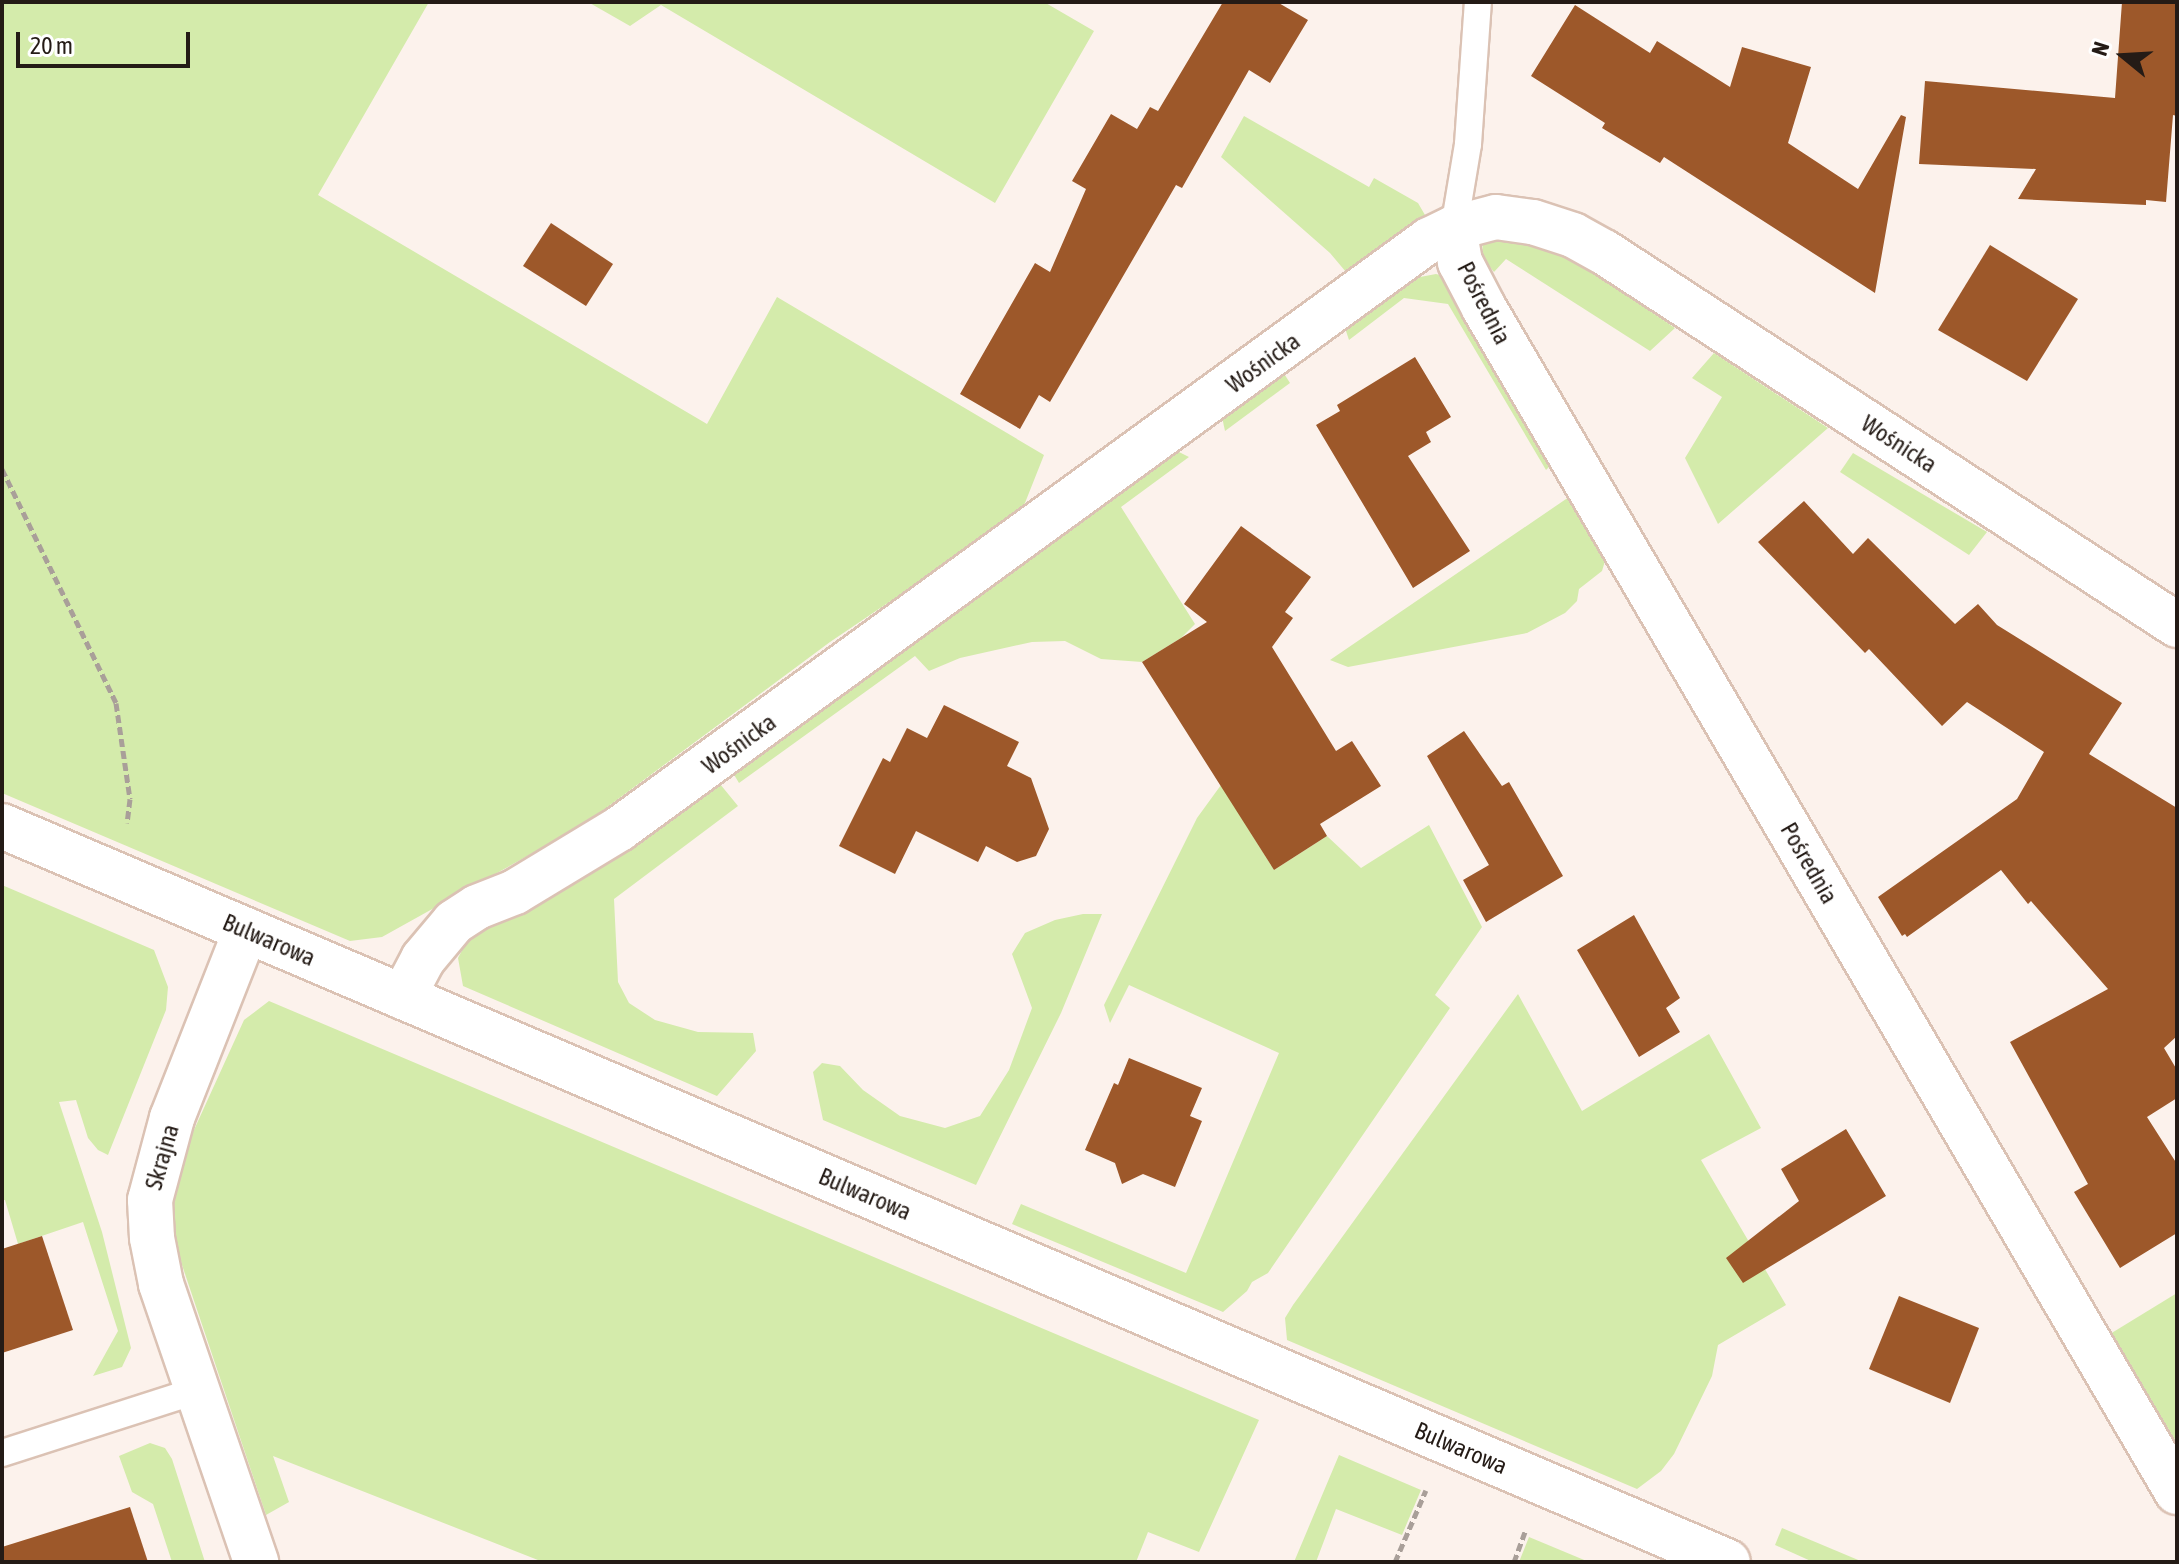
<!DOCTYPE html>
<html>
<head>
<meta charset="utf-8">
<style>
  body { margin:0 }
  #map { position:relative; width:2179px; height:1564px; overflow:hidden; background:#fcf2ec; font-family:"Asap Condensed",sans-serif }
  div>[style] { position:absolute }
  .green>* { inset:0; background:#d4ebab }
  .building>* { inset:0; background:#9d582a }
  .path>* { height:5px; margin-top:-2.5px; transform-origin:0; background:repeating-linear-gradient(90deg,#a99f99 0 8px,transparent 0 12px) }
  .roads { filter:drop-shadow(2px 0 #dbc2b4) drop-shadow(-2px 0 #dbc2b4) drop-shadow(0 2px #dbc2b4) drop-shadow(0 -2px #dbc2b4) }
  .lane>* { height:26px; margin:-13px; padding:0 13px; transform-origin:13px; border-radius:13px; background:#fff }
  .street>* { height:44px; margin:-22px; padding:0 22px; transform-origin:22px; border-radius:22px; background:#fff }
  .secondary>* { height:44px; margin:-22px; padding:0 22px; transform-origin:22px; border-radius:22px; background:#fff }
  span { translate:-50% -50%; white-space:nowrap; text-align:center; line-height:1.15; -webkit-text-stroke:6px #fff; paint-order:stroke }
  .street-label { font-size:24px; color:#241b16 }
  .frame { position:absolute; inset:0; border:4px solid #241b16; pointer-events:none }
  .north { position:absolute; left:2083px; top:16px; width:80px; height:80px; -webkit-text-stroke:6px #fff; paint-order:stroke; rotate:288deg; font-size:22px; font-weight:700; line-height:32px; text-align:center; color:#241b16 }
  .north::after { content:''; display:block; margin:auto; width:28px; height:36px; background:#241b16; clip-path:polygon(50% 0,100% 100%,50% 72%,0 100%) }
  .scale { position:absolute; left:16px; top:32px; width:174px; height:36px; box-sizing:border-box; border:4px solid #241b16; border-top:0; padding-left:10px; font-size:24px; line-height:28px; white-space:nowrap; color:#241b16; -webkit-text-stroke:6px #fff; paint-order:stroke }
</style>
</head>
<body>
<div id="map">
  <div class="green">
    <i style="clip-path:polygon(2px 2px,429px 2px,318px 195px,707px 424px,777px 297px,1044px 455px,1021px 513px,830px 642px,583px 825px,382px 937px,350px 941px,2px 793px)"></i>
    <i style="clip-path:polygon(588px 2px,1044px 2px,1094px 31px,995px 203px,661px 5px,630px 26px)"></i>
    <i style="clip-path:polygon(1244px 116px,1369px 187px,1374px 178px,1418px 203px,1425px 215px,1346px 272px,1330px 253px,1221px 157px)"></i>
    <i style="clip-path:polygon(1483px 237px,1549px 243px,1675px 328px,1650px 351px,1506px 259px,1494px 272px,1482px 257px)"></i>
    <i style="clip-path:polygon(1436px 274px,1443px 276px,1554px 462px,1546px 470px,1448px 304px,1404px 298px,1349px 340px,1345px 328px,1420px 277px)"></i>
    <i style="clip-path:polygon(1714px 353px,1828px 428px,1718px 524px,1685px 458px,1722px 397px,1692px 378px)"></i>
    <i style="clip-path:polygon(1283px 372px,1290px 383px,1225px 431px,1222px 417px)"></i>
    <i style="clip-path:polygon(1175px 450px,1189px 457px,1121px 507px,1195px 624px,1181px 638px,1142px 662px,1101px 659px,1065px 641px,1032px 642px,960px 658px,929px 671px,915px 656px,739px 783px,733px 773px)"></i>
    <i style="clip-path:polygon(1853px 453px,1987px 532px,1969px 555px,1840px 472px)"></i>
    <i style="clip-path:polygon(1569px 497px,1605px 561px,1602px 571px,1579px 589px,1577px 601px,1565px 613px,1527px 633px,1348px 667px,1330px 660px)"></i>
    <i style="clip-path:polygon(720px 784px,738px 806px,614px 899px,618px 982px,629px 1003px,655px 1020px,698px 1032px,753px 1033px,756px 1051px,717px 1096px,463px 986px,458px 958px,467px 941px,485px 924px,549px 893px)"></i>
    <i style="clip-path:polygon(1221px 785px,1274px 870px,1327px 836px,1361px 868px,1429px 825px,1482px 927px,1435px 995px,1450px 1008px,1268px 1273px,1252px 1282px,1247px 1291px,1223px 1312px,1012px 1224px,1021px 1204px,1186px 1273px,1279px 1053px,1129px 985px,1110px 1023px,1104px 1005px,1197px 818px)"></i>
    <i style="clip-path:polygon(2px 885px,154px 950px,168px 987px,166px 1010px,108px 1155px,98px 1150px,88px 1138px,76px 1100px,59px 1102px,102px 1232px,131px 1348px,122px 1367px,93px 1376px,118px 1331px,83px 1222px,18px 1244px,5px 1200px,2px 1200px)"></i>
    <i style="clip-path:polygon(1083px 914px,1102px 914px,1061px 1013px,976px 1185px,823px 1120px,813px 1072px,822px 1063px,840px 1066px,863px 1090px,900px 1116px,945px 1128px,980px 1116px,1009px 1070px,1032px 1008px,1012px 954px,1025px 933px,1055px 920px)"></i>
    <i style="clip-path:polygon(1518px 994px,1582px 1111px,1709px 1034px,1761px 1128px,1701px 1160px,1786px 1305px,1718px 1345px,1712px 1376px,1674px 1454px,1661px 1471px,1637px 1489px,1287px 1340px,1285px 1318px,1293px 1305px)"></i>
    <i style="clip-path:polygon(269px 1001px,1259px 1420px,1199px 1552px,1148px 1532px,1136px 1562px,543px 1562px,273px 1456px,289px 1502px,266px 1515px,182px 1265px,174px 1232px,173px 1198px,188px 1143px,244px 1020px)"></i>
    <i style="clip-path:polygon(2177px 1293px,2177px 1443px,2110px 1334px)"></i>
    <i style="clip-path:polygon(150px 1443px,165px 1448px,172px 1459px,205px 1562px,172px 1562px,153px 1504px,132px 1492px,119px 1456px)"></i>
    <i style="clip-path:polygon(1339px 1455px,1421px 1490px,1402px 1535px,1336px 1509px,1316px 1562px,1294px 1562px)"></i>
    <i style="clip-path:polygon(1782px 1528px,1863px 1562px,1813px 1562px,1775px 1545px)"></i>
    <i style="clip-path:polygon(1529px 1537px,1589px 1562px,1519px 1562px)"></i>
  </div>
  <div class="building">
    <i style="clip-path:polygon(1223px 2px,1277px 2px,1308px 20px,1270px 83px,1249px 70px,1182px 188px,1176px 185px,1050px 402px,1039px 395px,1020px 429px,960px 394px,1035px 263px,1050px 272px,1086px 189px,1072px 181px,1111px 114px,1137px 129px,1150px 107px,1158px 111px)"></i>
    <i style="clip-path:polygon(2122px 2px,2177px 2px,2177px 116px,2173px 115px,2166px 202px,2146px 200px,2146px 205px,2018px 199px,2036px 169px,1919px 164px,1925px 81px,2115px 98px)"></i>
    <i style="clip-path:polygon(1575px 5px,1650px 53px,1657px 41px,1730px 87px,1742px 47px,1811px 67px,1788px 143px,1858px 189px,1901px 115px,1906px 117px,1875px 293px,1664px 157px,1660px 163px,1602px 128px,1605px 123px,1531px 76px)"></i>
    <i style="clip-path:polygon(551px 223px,613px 264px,586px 306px,523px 266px)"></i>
    <i style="clip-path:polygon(1990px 245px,2078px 299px,2027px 381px,1938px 330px)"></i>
    <i style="clip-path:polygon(1415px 357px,1451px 417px,1426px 432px,1431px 442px,1408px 456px,1470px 551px,1413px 588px,1316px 425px,1340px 411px,1337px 405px)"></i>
    <i style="clip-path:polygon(1804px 501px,1853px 554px,1868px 538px,1955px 624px,1978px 604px,1997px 625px,2122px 703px,2089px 754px,2177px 808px,2177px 1036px,2164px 1048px,2177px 1070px,2177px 1098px,2147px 1117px,2177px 1164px,2177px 1233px,2120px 1268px,2074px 1192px,2088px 1184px,2010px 1042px,2108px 989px,2031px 901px,2028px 904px,2001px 870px,1907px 937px,1905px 934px,1902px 936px,1878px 897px,2017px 799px,2044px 752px,1967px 702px,1942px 726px,1869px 649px,1865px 653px,1758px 542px)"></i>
    <i style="clip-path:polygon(1241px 526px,1311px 577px,1285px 612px,1293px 618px,1272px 647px,1336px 751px,1352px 741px,1381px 786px,1320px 824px,1327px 836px,1274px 870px,1142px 662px,1207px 622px,1184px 604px)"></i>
    <i style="clip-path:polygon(944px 705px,1019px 742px,1007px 766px,1031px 778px,1049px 829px,1036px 856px,1017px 862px,986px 846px,978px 862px,916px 831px,895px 874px,839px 846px,883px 758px,890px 762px,907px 728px,927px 738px)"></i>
    <i style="clip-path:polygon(1464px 731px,1502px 786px,1509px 782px,1563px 876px,1486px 922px,1463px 880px,1489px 865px,1427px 756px)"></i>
    <i style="clip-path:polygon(1634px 915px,1680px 998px,1666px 1008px,1680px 1032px,1639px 1057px,1577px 950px)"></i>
    <i style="clip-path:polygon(1129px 1058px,1202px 1088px,1190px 1116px,1202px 1121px,1175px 1187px,1143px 1174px,1122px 1184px,1115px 1163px,1085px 1150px,1114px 1083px,1118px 1085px)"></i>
    <i style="clip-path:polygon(1846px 1129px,1886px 1196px,1743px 1283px,1726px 1258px,1799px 1201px,1781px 1169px)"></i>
    <i style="clip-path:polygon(42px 1236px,73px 1330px,2px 1353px,2px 1249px)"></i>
    <i style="clip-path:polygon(1899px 1296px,1979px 1328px,1950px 1403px,1869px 1369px)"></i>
    <i style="clip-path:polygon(130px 1507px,148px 1562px,2px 1562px,2px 1547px)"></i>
  </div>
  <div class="path">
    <i style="left:2px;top:469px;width:260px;rotate:64deg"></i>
    <i style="left:116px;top:703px;width:97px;rotate:81.7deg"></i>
    <i style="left:130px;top:799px;width:24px;rotate:97deg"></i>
    <i style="left:1395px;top:1562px;width:78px;rotate:-66.7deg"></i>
    <i style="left:1514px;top:1562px;width:32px;rotate:-70deg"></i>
  </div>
  <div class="roads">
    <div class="lane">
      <i style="left:1454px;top:228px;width:85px;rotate:-80.5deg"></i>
      <i style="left:1468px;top:144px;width:142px;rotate:-86deg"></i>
      <i style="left:2px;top:1453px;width:206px;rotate:-17.8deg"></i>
    </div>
    <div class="street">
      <i style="left:1454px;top:228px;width:35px;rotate:80deg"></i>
      <i style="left:1460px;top:262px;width:52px;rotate:62.4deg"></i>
      <i style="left:1484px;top:308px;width:1372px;rotate:59.66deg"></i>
      <i style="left:246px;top:930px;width:202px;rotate:111.5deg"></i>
      <i style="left:172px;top:1118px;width:85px;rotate:105deg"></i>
      <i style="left:150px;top:1200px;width:38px;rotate:87deg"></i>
      <i style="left:152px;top:1238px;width:47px;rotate:78.9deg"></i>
      <i style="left:161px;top:1284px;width:294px;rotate:71.1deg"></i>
      <i style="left:403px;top:997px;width:43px;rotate:-62.2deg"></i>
      <i style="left:423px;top:959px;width:48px;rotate:-50deg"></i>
      <i style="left:454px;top:922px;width:27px;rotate:-33deg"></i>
      <i style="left:477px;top:907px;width:41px;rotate:-21.5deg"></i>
      <i style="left:515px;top:892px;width:122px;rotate:-31.2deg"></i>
      <i style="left:619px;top:829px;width:1002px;rotate:-36.02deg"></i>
      <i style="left:1429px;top:240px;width:28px;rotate:-26deg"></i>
      <i style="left:1454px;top:228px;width:43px;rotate:-14.7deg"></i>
      <i style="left:1496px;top:217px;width:37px;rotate:8deg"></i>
      <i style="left:1533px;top:222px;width:42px;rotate:18deg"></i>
      <i style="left:1573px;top:235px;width:35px;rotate:29deg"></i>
      <i style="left:1604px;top:252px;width:684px;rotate:33.06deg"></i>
    </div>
    <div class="secondary">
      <i style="left:2px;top:826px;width:1876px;rotate:23.09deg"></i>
    </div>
  </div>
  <div class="street-label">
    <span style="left:1484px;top:303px;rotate:63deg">Pośrednia</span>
    <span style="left:1263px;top:363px;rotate:-36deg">Wośnicka</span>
    <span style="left:1899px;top:444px;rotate:33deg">Wośnicka</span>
    <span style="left:739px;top:744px;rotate:-36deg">Wośnicka</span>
    <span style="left:1809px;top:863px;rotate:60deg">Pośrednia</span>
    <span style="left:269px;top:940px;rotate:23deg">Bulwarowa</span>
    <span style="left:162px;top:1157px;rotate:-74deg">Skrajna</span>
    <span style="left:865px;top:1194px;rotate:23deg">Bulwarowa</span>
    <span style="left:1461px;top:1448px;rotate:23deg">Bulwarowa</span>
  </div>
  <div class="frame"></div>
  <div class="north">N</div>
  <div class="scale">20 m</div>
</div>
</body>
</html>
